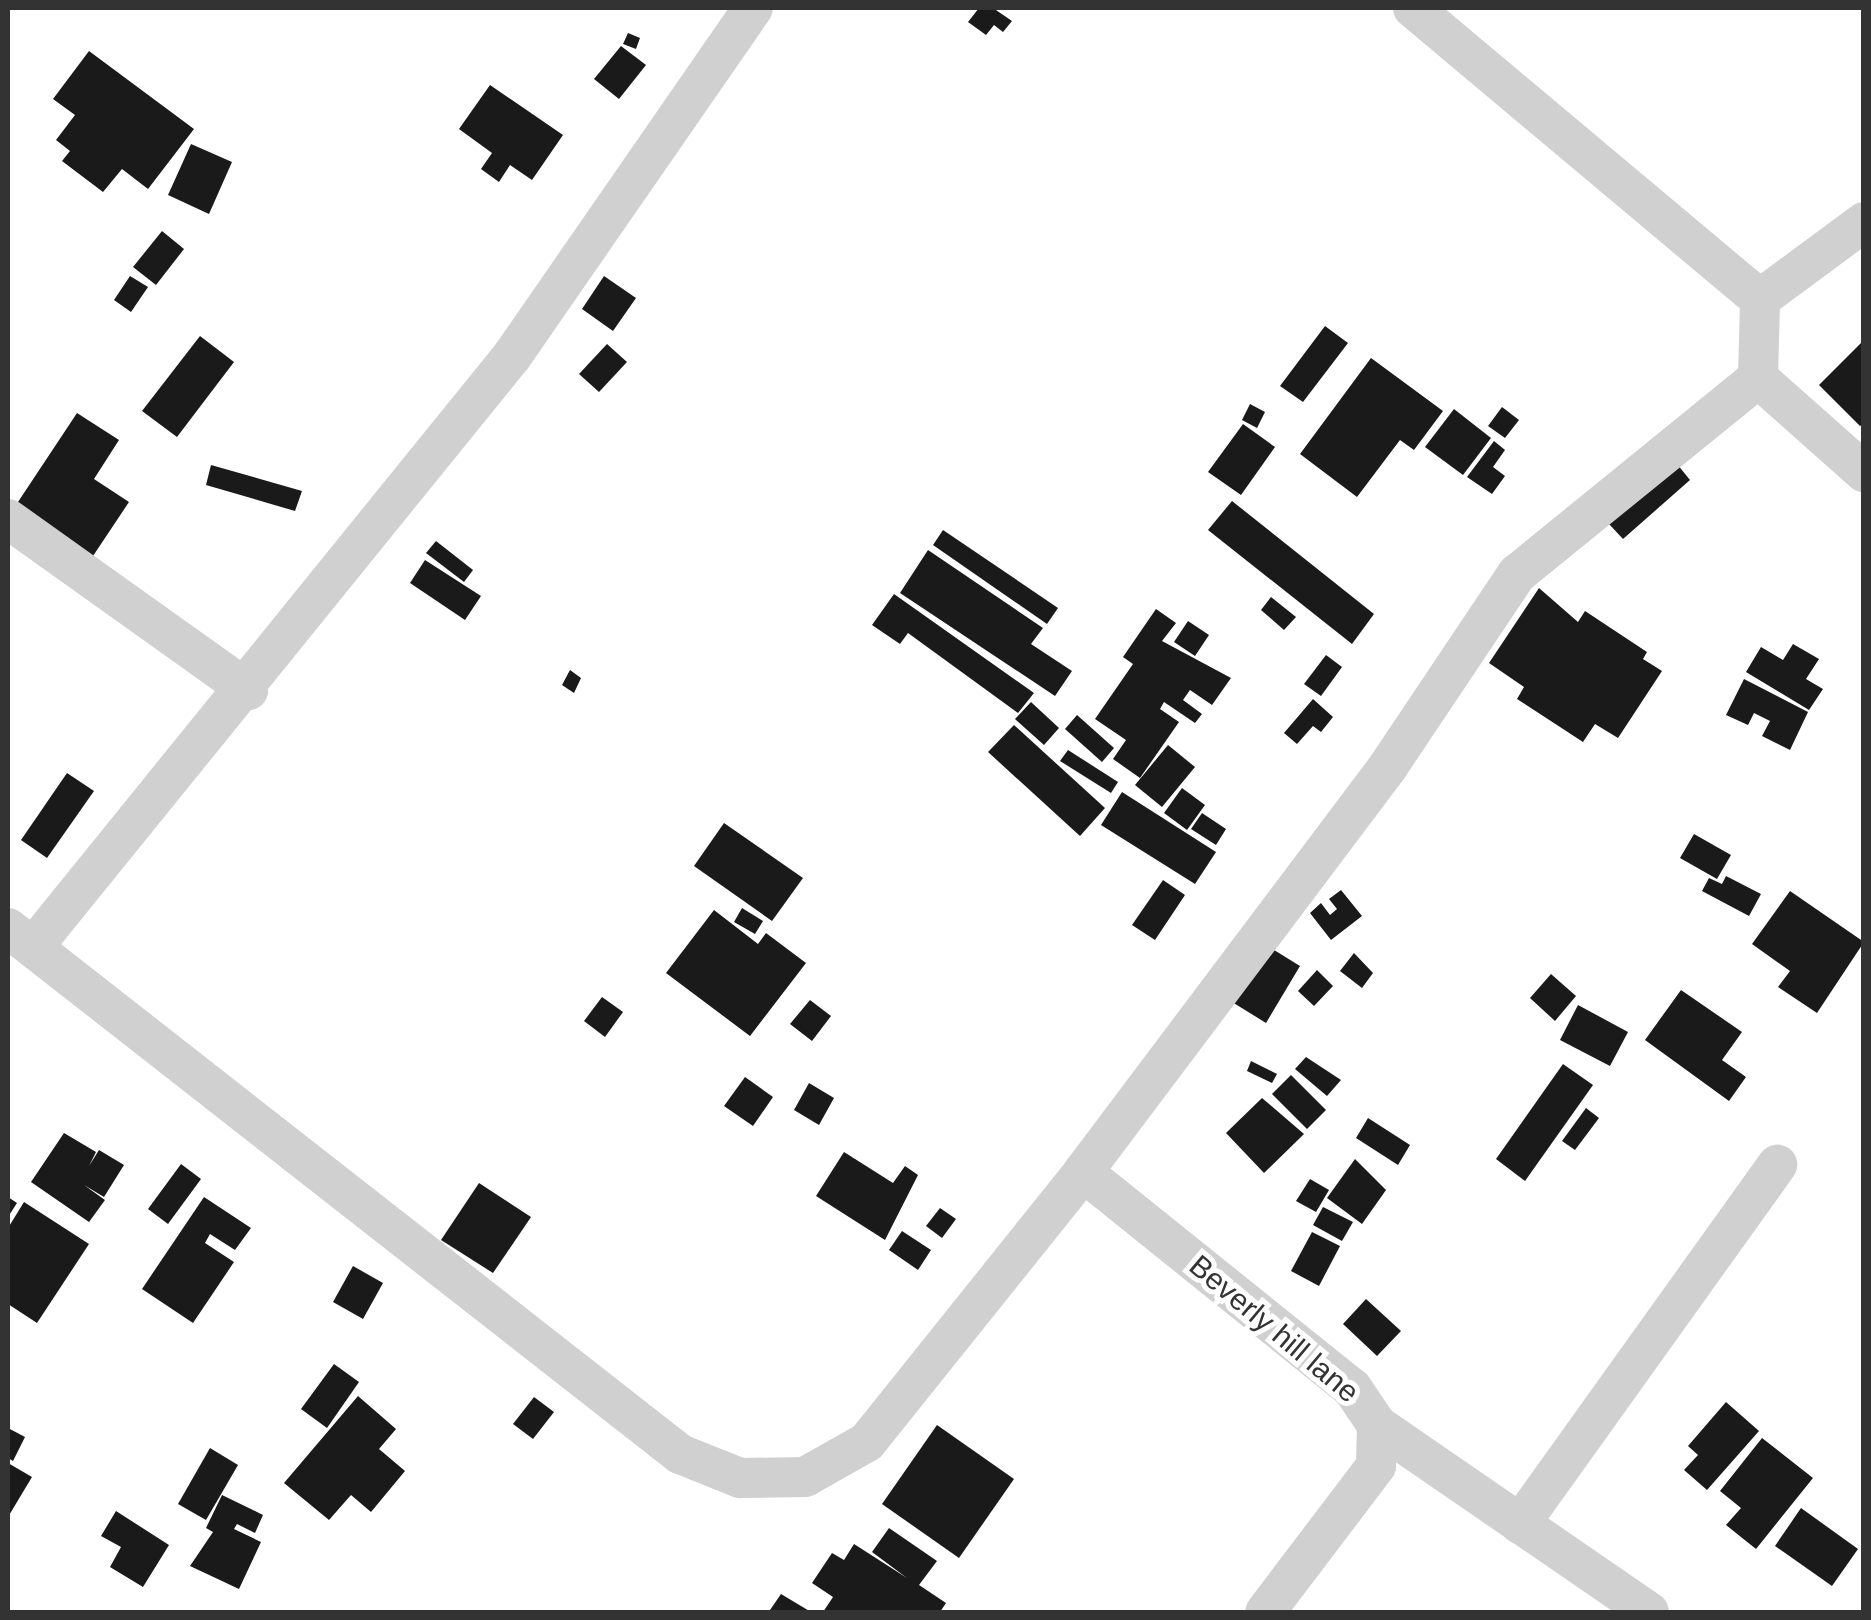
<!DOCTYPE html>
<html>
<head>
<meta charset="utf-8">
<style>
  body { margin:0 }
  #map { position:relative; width:1871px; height:1620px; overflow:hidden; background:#fff; font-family:Helvetica,sans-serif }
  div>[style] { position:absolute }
  .building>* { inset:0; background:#1a1a1a }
  .street>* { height:40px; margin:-20px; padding:0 20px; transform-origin:20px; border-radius:20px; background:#d0d0d0 }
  span { translate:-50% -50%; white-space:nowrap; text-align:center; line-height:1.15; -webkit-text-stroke:10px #fff; paint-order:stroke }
  .street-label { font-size:30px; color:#333 }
  .frame { position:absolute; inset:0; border:10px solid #333; pointer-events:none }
</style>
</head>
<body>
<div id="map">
  <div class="building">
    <i style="clip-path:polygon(979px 8px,993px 8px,1012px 21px,1003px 32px,994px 25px,986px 35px,968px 22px)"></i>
    <i style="clip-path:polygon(628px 33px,640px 38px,636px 49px,623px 44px)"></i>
    <i style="clip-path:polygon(621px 46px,646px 65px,619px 99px,594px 79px)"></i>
    <i style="clip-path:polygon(89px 51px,194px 129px,148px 189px,122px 169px,103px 192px,62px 161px,70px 151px,56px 140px,75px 115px,53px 99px)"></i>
    <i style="clip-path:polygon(490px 85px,563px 135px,532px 180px,510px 165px,499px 182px,481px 169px,492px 153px,459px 129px)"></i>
    <i style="clip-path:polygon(191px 144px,232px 162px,209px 214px,168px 195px)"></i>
    <i style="clip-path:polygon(162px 231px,184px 249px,156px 285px,133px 267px)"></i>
    <i style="clip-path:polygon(130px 276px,148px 287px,131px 312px,114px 300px)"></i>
    <i style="clip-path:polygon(604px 276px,636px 298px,613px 331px,582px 309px)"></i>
    <i style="clip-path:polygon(1325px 326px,1348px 343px,1303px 402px,1280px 386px)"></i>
    <i style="clip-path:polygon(200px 336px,234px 362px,177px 437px,142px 411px)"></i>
    <i style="clip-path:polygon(1864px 340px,1864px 423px,1860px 426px,1819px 385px)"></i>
    <i style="clip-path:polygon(607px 344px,627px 362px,599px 392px,579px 374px)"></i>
    <i style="clip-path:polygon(1371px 358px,1443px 411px,1414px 450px,1400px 440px,1357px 497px,1300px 454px)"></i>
    <i style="clip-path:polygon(1250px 404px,1265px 412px,1257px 428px,1242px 420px)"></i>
    <i style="clip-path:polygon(1502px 407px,1519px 420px,1505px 438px,1488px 426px)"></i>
    <i style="clip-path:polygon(1454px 409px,1491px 438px,1463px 475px,1425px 447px)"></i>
    <i style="clip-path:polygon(77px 413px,119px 440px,94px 479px,129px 502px,91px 559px,14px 508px)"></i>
    <i style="clip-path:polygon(1243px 424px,1275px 447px,1241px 495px,1208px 472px)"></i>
    <i style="clip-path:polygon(1494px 441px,1505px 450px,1493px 467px,1505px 476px,1492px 494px,1467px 477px)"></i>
    <i style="clip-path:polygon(1677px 464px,1690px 480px,1623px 539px,1609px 524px)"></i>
    <i style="clip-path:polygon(211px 465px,302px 491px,295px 511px,206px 485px)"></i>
    <i style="clip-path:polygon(1232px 501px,1374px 614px,1352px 644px,1208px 530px)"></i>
    <i style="clip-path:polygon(943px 530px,1058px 608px,1047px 624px,933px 545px)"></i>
    <i style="clip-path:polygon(436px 541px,473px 570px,464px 582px,426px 553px)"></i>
    <i style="clip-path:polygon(928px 550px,1043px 628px,1031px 644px,1072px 671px,1055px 696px,900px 593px)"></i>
    <i style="clip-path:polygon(425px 560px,481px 596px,465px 620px,410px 583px)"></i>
    <i style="clip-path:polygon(1539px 588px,1578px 622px,1585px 611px,1647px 652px,1643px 659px,1662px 671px,1618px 738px,1595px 724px,1583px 742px,1517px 699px,1524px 687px,1489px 663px)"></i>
    <i style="clip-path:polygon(894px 594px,1034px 693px,1018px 713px,908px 633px,900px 644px,872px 625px)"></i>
    <i style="clip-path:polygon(1271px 597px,1296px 617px,1284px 630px,1261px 610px)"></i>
    <i style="clip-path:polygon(1156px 609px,1176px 623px,1162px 641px,1231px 678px,1212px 705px,1190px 690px,1183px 700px,1202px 714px,1195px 723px,1164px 702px,1160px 709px,1179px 722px,1140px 778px,1113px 759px,1126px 740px,1095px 719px,1133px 664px,1123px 657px)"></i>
    <i style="clip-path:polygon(1188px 621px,1209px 635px,1195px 656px,1174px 642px)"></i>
    <i style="clip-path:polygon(1793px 644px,1819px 659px,1806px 679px,1823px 689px,1809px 710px,1746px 672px,1761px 647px,1783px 660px)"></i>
    <i style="clip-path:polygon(1326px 655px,1342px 667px,1321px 696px,1304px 684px)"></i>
    <i style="clip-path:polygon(570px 670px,581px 678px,574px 693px,562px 685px)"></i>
    <i style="clip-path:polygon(1744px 679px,1808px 712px,1790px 750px,1762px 736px,1770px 721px,1754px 713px,1748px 725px,1726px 715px)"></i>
    <i style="clip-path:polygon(1313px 699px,1333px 717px,1321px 732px,1313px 726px,1297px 744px,1284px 733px)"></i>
    <i style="clip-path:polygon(1031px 702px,1059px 728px,1044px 745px,1015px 719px)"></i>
    <i style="clip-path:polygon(1077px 715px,1114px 748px,1102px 762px,1065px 729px)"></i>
    <i style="clip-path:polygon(1014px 725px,1105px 808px,1080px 836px,988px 752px)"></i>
    <i style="clip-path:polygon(1168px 745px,1195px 767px,1162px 807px,1135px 785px)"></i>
    <i style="clip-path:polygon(1068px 750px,1118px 782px,1111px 793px,1060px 761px)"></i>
    <i style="clip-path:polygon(67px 773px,94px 791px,47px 858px,21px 840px)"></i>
    <i style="clip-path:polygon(1182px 788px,1205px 805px,1187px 830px,1164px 813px)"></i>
    <i style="clip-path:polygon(1122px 792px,1216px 852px,1195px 884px,1101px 825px)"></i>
    <i style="clip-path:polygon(1202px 813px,1226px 829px,1216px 845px,1191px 829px)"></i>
    <i style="clip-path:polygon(724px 823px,803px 878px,772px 921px,694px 866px)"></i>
    <i style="clip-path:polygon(1694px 834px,1731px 855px,1717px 879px,1680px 858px)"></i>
    <i style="clip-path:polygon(1726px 876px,1761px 894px,1749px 916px,1702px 891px,1709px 878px,1722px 884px)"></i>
    <i style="clip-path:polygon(1163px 880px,1185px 895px,1155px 940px,1132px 925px)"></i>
    <i style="clip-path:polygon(1341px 890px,1362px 916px,1331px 940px,1310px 913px,1321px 903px,1330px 915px,1337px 909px,1329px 899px)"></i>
    <i style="clip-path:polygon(1790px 891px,1864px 942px,1817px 1013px,1778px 987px,1790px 971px,1752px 944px)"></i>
    <i style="clip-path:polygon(742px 908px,763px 921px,755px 934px,734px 922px)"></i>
    <i style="clip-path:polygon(714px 910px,758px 944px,766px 933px,806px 963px,750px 1036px,666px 973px)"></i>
    <i style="clip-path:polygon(1258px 940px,1300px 966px,1266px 1023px,1224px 997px)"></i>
    <i style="clip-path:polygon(1354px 953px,1373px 973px,1362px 988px,1340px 971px)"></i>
    <i style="clip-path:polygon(1317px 970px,1333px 986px,1314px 1006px,1298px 991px)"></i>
    <i style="clip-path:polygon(1551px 974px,1576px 996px,1555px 1021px,1530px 998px)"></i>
    <i style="clip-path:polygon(1681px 990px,1742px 1032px,1722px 1060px,1746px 1077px,1729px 1101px,1645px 1040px)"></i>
    <i style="clip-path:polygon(602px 997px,623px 1012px,605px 1037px,584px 1021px)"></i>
    <i style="clip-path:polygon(810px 1000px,831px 1016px,812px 1041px,790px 1024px)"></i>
    <i style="clip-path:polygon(1578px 1005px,1628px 1032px,1610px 1066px,1560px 1040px)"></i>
    <i style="clip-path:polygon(1306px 1057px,1341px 1080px,1327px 1096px,1295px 1069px)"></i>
    <i style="clip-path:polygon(1251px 1061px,1277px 1074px,1272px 1083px,1247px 1071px)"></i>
    <i style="clip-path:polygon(1563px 1064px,1593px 1085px,1525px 1181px,1496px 1159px)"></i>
    <i style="clip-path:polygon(1291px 1075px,1326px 1110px,1307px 1129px,1272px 1094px)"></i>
    <i style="clip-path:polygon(745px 1077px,773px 1097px,753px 1126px,724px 1106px)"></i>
    <i style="clip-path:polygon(809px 1083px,834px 1098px,819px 1125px,794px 1110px)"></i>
    <i style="clip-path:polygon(1262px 1098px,1304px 1134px,1264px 1173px,1226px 1133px)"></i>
    <i style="clip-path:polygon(1586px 1108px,1599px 1118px,1575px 1150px,1562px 1141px)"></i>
    <i style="clip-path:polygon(1368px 1118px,1410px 1145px,1398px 1165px,1356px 1138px)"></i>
    <i style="clip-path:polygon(64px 1133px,96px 1152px,89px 1166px,99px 1150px,124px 1165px,104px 1197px,84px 1185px,105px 1200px,89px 1222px,31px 1182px)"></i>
    <i style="clip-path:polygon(844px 1152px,893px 1183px,905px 1166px,918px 1175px,885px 1240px,816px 1196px)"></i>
    <i style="clip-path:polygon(1355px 1159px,1386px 1190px,1362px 1224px,1327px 1198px)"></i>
    <i style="clip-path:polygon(181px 1164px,201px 1179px,168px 1224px,148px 1209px)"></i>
    <i style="clip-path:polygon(1310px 1179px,1329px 1190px,1316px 1212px,1296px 1201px)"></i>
    <i style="clip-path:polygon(479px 1183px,531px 1217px,493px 1273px,441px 1240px)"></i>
    <i style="clip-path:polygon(8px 1197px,17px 1203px,8px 1217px)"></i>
    <i style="clip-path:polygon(204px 1197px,251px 1228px,235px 1250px,210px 1234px,205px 1243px,234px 1262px,193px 1323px,142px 1289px)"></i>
    <i style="clip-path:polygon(24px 1202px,89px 1244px,37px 1323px,8px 1304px,8px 1228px)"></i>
    <i style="clip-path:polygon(1323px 1207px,1353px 1222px,1342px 1241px,1313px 1225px)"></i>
    <i style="clip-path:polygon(940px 1208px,956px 1219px,942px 1238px,926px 1226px)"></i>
    <i style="clip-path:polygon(902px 1231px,931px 1250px,918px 1270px,889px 1250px)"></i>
    <i style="clip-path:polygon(1312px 1232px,1340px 1246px,1319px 1286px,1291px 1271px)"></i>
    <i style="clip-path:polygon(353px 1266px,383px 1283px,363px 1319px,333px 1302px)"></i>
    <i style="clip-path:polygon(1366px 1299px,1401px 1331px,1377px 1356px,1343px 1324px)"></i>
    <i style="clip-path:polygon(334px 1364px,359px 1382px,327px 1428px,301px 1409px)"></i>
    <i style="clip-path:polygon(358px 1396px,396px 1429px,379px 1449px,405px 1471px,371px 1512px,351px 1495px,329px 1520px,284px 1483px)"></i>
    <i style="clip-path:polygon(534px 1397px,554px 1412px,533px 1439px,513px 1424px)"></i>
    <i style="clip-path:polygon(1726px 1402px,1759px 1431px,1707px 1490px,1684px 1470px,1698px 1455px,1688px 1446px)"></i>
    <i style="clip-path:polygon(937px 1425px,1014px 1479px,959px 1558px,882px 1504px)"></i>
    <i style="clip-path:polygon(8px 1428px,25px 1437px,13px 1461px,8px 1458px)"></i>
    <i style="clip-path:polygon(1762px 1438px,1813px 1478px,1756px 1549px,1726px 1525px,1741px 1508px,1720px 1491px)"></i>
    <i style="clip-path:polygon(210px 1448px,238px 1465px,206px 1520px,178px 1504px)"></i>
    <i style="clip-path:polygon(8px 1463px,32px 1477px,8px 1517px)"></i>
    <i style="clip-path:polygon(222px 1495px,263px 1515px,255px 1533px,237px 1524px,234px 1529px,261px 1542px,239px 1589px,190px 1566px,213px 1532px,206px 1528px)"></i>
    <i style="clip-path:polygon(1801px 1508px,1858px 1549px,1832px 1586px,1775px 1546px)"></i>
    <i style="clip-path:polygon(116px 1511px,169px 1545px,143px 1587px,110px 1567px,121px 1547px,101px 1536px)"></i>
    <i style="clip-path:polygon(889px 1528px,937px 1561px,919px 1585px,946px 1603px,940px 1612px,823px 1612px,833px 1597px,812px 1583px,832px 1553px,844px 1560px,854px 1544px,907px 1578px,872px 1552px)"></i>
    <i style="clip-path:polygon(781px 1594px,811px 1612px,770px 1610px)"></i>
  </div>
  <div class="street">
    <i style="left:1413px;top:8px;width:453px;rotate:40deg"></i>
    <i style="left:1758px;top:378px;width:142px;rotate:41.6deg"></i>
    <i style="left:8px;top:519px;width:295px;rotate:35.5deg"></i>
    <i style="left:8px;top:928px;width:853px;rotate:38.05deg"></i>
    <i style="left:680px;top:1454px;width:65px;rotate:21.8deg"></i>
    <i style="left:740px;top:1478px;width:65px;rotate:-0.9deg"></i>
    <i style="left:805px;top:1477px;width:71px;rotate:-29.4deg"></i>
    <i style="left:867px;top:1442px;width:346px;rotate:-51.3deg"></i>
    <i style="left:1083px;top:1172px;width:506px;rotate:-53.04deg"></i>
    <i style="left:1387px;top:768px;width:234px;rotate:-56.2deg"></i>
    <i style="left:1517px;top:574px;width:311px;rotate:-39.1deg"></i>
    <i style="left:1758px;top:378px;width:79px;rotate:-88.5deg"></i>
    <i style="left:1760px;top:299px;width:129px;rotate:-36.5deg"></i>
    <i style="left:34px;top:946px;width:759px;rotate:-50.99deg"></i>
    <i style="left:512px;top:356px;width:423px;rotate:-55.3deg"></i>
    <i style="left:1083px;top:1172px;width:345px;rotate:38.8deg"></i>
    <i style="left:1352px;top:1388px;width:45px;rotate:56deg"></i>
    <i style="left:1377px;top:1425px;width:41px;rotate:91.4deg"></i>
    <i style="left:1376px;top:1466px;width:183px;rotate:127.2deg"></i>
    <i style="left:1377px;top:1425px;width:330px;rotate:34.5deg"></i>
    <i style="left:1520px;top:1524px;width:442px;rotate:-54.4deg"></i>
  </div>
  <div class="street-label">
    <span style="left:1274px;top:1329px;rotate:40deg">Beverly hill lane</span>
  </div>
  <div class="frame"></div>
</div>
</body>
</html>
